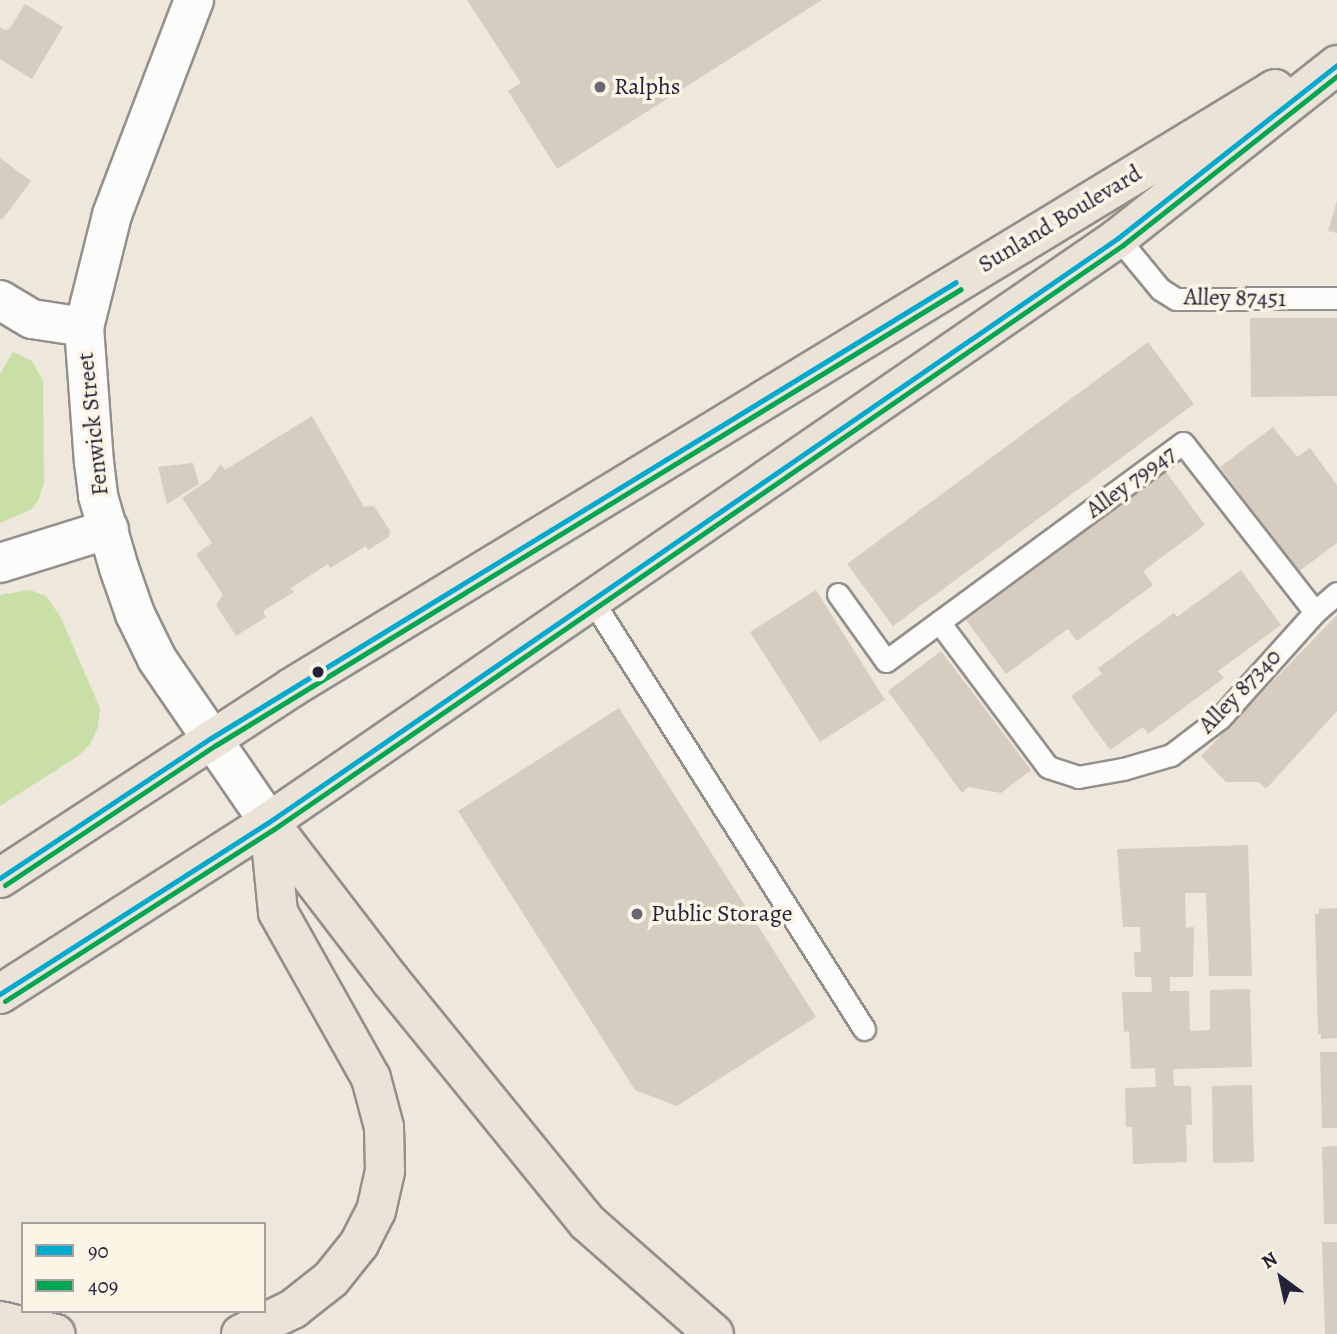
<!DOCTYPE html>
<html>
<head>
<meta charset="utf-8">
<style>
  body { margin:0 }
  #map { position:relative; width:1337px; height:1334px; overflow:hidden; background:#ede8db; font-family:Alegreya,serif }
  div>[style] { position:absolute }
  .green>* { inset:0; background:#cadea8 }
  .building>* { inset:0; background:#d6ccc0 }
  .roads { filter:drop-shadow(2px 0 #928f8c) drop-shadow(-2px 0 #928f8c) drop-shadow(0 2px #928f8c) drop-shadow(0 -2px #928f8c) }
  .service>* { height:21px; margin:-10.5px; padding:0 10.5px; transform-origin:10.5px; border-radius:10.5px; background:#fcfcfa }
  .minor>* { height:38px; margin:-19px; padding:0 19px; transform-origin:19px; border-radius:19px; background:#fcfcfa }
  .primary>* { height:38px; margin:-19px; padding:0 19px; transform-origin:19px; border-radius:19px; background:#ebe3d8 }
  .motorway>* { height:38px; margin:-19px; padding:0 19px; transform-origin:19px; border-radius:19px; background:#ebe3d8 }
  .bus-1>* { height:5px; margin:-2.5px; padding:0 2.5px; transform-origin:2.5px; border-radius:2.5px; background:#00a9ce }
  .bus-2>* { height:5px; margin:-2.5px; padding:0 2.5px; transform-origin:2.5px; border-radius:2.5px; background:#00a651 }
  .dots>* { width:19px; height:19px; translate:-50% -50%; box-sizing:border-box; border:4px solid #fcf5e5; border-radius:50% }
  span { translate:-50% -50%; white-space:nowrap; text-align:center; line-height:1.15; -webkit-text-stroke:7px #fcf5e5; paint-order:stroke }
  .poi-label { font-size:24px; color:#22223b }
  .left { translate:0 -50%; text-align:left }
  .street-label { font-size:24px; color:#22223b }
  .legend { position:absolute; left:21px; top:1222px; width:245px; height:91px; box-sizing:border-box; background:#fcf5e5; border:2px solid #a5a1a1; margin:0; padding:9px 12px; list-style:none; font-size:21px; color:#22223b }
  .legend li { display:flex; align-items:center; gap:14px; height:35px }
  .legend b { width:35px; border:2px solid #a5a1a1 }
  .north { position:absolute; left:1246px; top:1243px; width:70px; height:70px; -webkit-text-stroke:5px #fcf5e5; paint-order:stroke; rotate:327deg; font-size:19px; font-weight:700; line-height:28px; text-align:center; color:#22223b }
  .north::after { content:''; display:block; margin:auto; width:24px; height:32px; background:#22223b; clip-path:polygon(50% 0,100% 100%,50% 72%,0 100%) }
</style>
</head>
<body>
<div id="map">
  <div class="green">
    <i style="clip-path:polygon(13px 352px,32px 361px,43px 381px,44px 483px,38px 501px,32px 509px,0 523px,0 374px)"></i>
    <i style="clip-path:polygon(30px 590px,46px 596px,60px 616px,100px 708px,98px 727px,90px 744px,78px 756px,0 806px,0 595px)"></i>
  </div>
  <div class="building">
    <i style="clip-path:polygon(467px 0,822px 0,557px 169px,508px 91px,521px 83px)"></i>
    <i style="clip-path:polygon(25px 4px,63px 27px,32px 79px,0 59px,0 27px,5px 30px,10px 28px)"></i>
    <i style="clip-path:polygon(0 158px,31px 181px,2px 220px,0 219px)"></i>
    <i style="clip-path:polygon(1337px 201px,1337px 233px,1328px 231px)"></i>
    <i style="clip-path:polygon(1250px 318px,1337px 318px,1337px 396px,1251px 397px)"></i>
    <i style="clip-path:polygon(1148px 342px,1194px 404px,893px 626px,847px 564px)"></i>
    <i style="clip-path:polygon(312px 416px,364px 507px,374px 506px,390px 531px,389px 537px,368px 550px,366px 546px,330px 568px,328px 564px,291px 588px,294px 592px,263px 611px,266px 617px,236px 636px,216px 605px,223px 595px,196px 554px,212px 543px,182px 498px,209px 480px,221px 464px,225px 470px)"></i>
    <i style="clip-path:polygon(1273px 427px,1297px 457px,1310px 448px,1337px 485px,1337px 543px,1298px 572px,1220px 467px)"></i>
    <i style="clip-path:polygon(193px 463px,199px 484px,167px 504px,158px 467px)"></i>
    <i style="clip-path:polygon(1166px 472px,1205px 525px,1143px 571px,1153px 585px,1077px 641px,1068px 629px,1006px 674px,966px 620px)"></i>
    <i style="clip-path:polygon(1241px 570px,1281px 625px,1218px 671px,1224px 678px,1148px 734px,1143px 727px,1110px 750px,1071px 696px,1102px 674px,1098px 668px,1174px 613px,1177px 617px)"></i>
    <i style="clip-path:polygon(816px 590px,885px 700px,820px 742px,750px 632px)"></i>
    <i style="clip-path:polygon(1337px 615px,1337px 711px,1266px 789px,1259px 782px,1226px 782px,1201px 756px)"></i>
    <i style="clip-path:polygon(941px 651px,1031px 770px,1001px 793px,968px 787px,962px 793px,888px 691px)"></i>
    <i style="clip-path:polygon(619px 708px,816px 1017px,677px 1106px,635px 1090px,458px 811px)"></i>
    <i style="clip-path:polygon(1248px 845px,1252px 976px,1209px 976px,1206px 893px,1185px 893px,1186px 928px,1194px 927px,1193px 977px,1170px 977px,1170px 991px,1189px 991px,1190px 1031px,1210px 1030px,1210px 990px,1250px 989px,1252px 1067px,1173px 1069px,1174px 1086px,1191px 1086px,1192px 1125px,1186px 1125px,1187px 1162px,1133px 1164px,1132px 1127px,1126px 1127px,1125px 1088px,1156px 1087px,1155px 1068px,1131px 1069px,1129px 1031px,1124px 1032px,1122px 992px,1152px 992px,1151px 977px,1135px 977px,1134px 952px,1141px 952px,1140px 927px,1123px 927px,1117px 849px)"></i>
    <i style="clip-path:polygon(1337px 908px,1337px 1038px,1321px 1039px,1321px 1034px,1318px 1034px,1315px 914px,1319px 914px,1319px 909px)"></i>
    <i style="clip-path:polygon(1320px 1052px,1337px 1052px,1337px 1128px,1322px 1128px)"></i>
    <i style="clip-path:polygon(1252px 1085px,1254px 1162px,1213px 1163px,1212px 1086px)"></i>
    <i style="clip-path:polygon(1337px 1146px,1337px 1224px,1324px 1224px,1322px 1147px)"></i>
    <i style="clip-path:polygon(1322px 1242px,1337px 1242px,1337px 1334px,1325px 1334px)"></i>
  </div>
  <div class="roads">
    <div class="service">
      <i style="left:1118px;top:238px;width:66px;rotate:50.5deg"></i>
      <i style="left:1160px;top:289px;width:19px;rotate:32deg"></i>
      <i style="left:1176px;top:299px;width:161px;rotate:-0.4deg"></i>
      <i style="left:838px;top:594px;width:82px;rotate:54.4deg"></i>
      <i style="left:886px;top:661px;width:368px;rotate:-36.3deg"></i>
      <i style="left:1183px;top:443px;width:214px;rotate:52deg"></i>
      <i style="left:592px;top:600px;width:508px;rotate:57.62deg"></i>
      <i style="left:939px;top:622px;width:181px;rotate:53.1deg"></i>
      <i style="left:1048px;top:767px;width:32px;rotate:18deg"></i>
      <i style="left:1078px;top:777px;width:46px;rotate:-10.1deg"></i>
      <i style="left:1123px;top:769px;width:50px;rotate:-16.3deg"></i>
      <i style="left:1171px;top:755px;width:61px;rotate:-37.1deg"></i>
      <i style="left:1220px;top:718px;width:142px;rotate:-48.1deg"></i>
      <i style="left:1315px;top:612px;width:29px;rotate:-41deg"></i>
    </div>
    <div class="minor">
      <i style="left:194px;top:0;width:230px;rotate:110.9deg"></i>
      <i style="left:112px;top:215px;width:115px;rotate:104deg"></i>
      <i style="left:84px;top:327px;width:135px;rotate:85.8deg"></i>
      <i style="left:94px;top:462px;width:34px;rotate:83deg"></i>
      <i style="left:98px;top:496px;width:75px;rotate:73.7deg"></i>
      <i style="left:119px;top:568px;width:49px;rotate:70.8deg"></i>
      <i style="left:135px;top:614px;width:50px;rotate:63.9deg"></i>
      <i style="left:157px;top:659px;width:198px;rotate:55.5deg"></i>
      <i style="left:0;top:300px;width:37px;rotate:31deg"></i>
      <i style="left:32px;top:319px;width:53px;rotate:8.7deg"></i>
      <i style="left:0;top:563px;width:114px;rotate:-17.3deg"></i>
    </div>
    <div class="primary">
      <i style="left:0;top:878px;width:348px;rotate:-33.1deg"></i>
      <i style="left:291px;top:688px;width:1152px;rotate:-31.33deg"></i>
      <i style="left:0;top:994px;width:319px;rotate:-32.6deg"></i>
      <i style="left:269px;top:822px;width:1030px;rotate:-34.52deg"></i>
      <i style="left:1118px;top:238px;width:279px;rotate:-38.3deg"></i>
    </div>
    <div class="motorway">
      <i style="left:269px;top:822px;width:200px;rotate:52.5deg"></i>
      <i style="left:391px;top:981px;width:311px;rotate:50.9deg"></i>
      <i style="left:587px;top:1222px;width:169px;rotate:41.4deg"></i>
      <i style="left:0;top:1321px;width:57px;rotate:13.1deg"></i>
      <i style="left:241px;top:1334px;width:58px;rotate:-25.7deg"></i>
      <i style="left:293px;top:1309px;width:48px;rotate:-38.3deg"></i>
      <i style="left:331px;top:1279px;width:45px;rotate:-51.3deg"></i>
      <i style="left:359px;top:1244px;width:37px;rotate:-63deg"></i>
      <i style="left:376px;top:1211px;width:41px;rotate:-77.3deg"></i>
      <i style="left:385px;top:1171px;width:44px;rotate:-91.3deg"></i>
      <i style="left:384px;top:1127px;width:51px;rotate:-104.9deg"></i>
      <i style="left:371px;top:1078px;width:190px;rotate:-119.3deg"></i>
      <i style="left:278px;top:912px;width:90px;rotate:-95.7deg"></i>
    </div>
  </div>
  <div class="bus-1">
    <i style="left:0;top:878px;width:253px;rotate:-33.6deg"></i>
    <i style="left:211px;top:738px;width:873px;rotate:-31.47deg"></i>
    <i style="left:0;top:994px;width:319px;rotate:-32.6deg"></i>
    <i style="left:269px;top:822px;width:1030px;rotate:-34.52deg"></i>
    <i style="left:1118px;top:238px;width:279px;rotate:-38.3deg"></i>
  </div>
  <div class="bus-2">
    <i style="left:5px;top:885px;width:253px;rotate:-33.6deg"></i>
    <i style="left:216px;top:745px;width:873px;rotate:-31.47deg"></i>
    <i style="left:5px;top:1001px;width:319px;rotate:-32.6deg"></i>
    <i style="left:274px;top:829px;width:1030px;rotate:-34.52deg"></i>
    <i style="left:1123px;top:245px;width:273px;rotate:-38.3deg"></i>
  </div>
  <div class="dots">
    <i style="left:600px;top:87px;background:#696773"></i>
    <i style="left:318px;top:672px;background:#22223b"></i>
    <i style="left:637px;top:914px;background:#696773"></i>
  </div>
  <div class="poi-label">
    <span class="left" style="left:614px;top:87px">Ralphs</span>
    <span class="left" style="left:651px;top:914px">Public Storage</span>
  </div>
  <div class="street-label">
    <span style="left:1060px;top:219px;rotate:-31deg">Sunland Boulevard</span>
    <span style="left:1235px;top:298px;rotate:1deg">Alley 87451</span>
    <span style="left:93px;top:424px;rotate:-96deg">Fenwick Street</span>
    <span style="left:1131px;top:482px;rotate:-36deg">Alley 79947</span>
    <span style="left:1240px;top:691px;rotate:-46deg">Alley 87340</span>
  </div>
  <ul class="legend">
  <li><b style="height:9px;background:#00a9ce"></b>90</li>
  <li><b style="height:9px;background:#00a651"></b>409</li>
  </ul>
  <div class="north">N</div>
</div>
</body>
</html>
